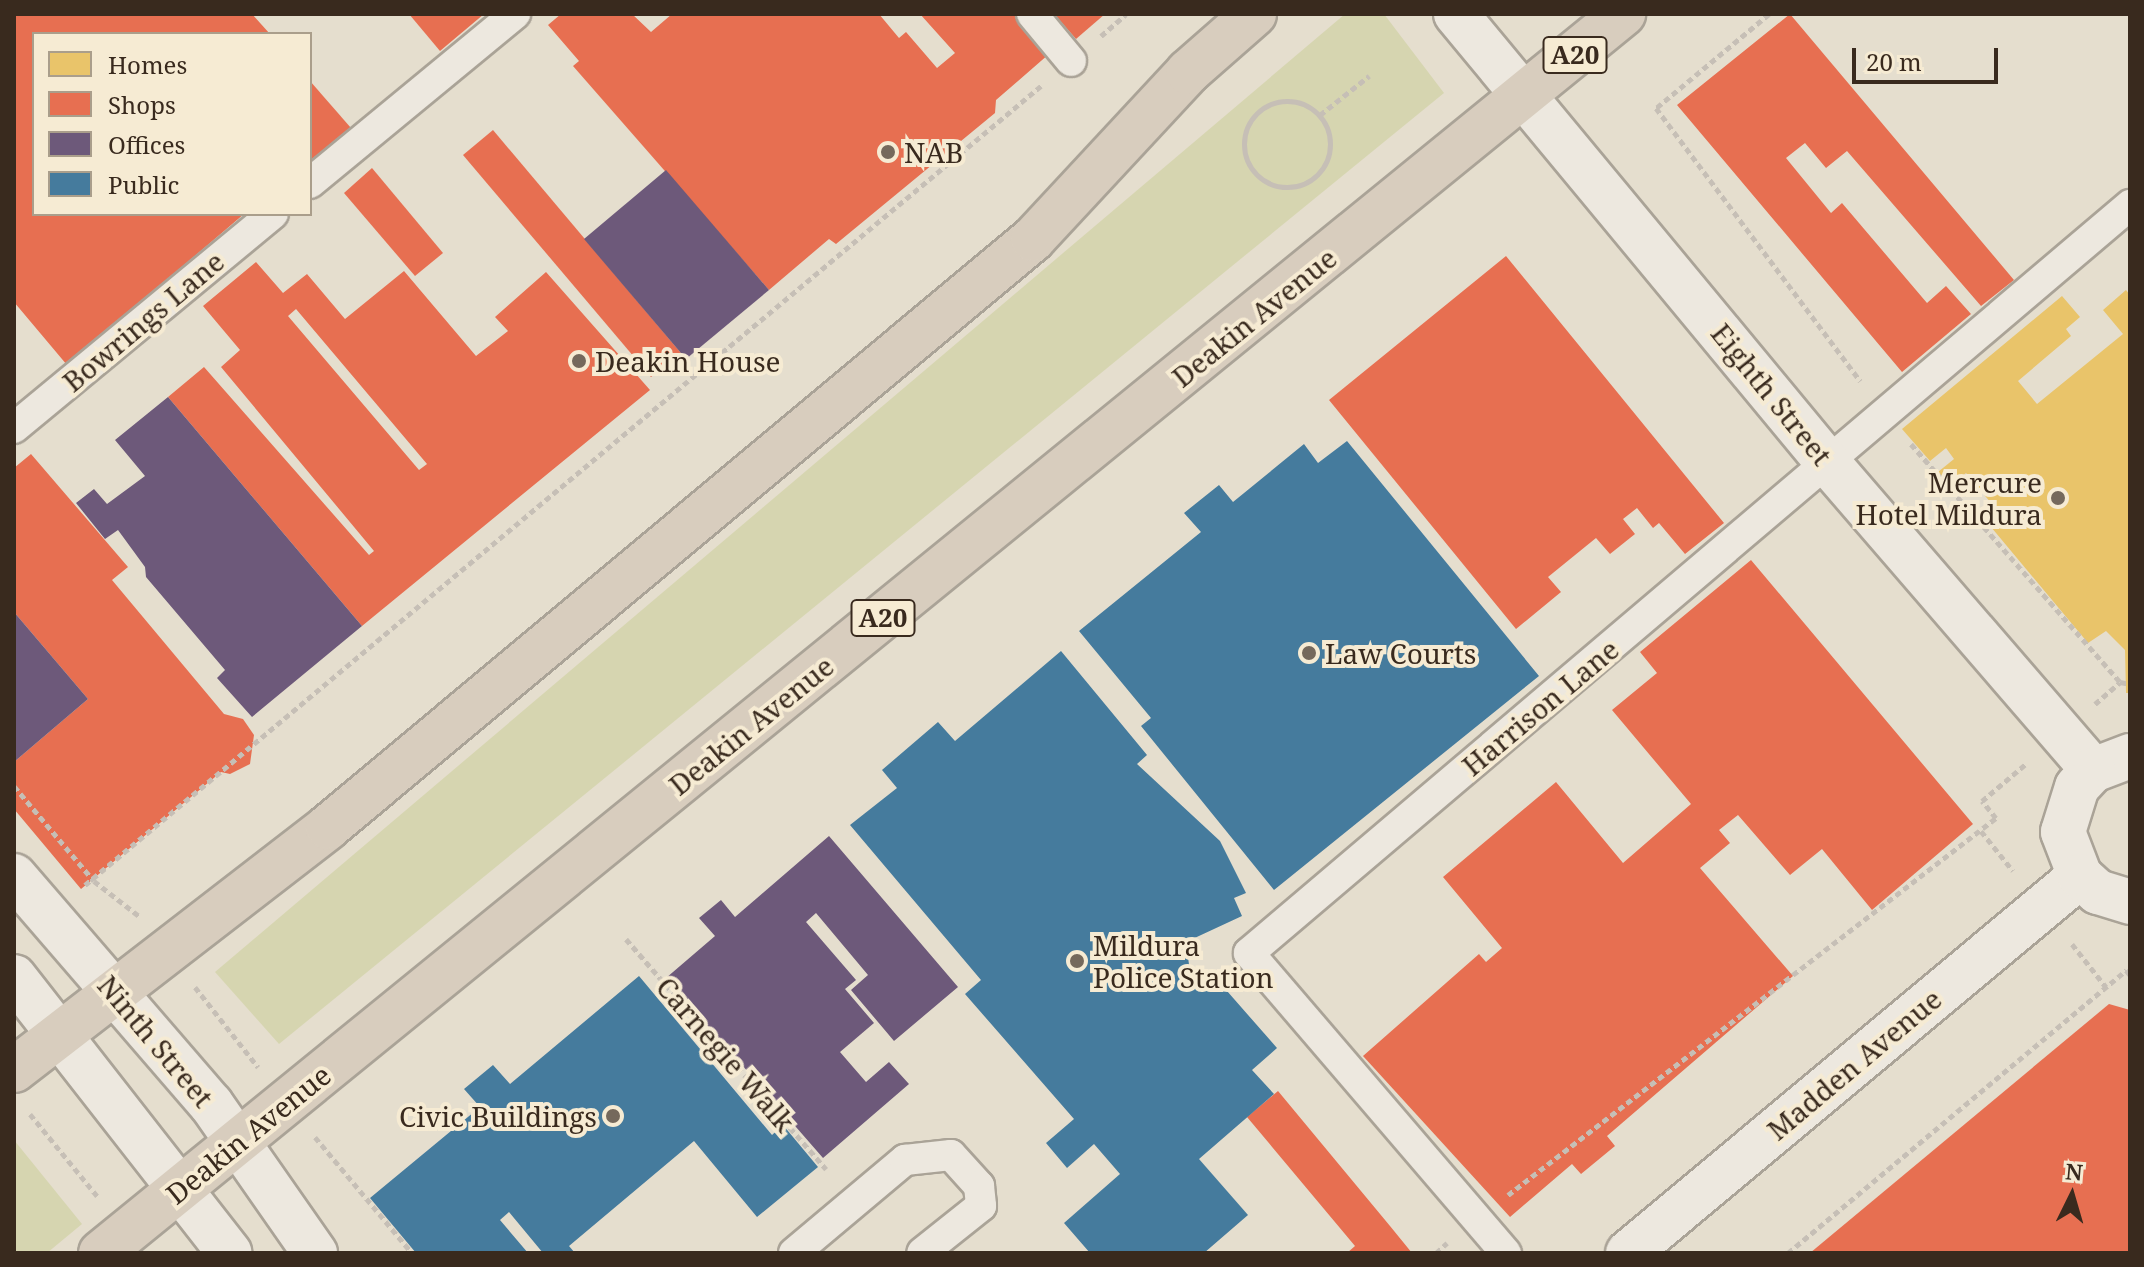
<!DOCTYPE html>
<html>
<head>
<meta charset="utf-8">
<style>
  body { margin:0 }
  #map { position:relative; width:2144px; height:1267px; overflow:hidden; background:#e5dece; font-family:"Noto Serif",serif }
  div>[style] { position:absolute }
  .green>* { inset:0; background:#d6d5b0 }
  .homes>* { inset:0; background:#e9c46a }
  .shops>* { inset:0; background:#e76f51 }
  .offices>* { inset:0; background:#6d597a }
  .public>* { inset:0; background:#457b9d }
  .path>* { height:5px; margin-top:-2.5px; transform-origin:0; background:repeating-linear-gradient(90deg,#c6bfb6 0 6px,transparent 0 10px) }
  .path>.ring { margin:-2.5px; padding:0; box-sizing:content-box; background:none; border:5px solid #c6bfb6; border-radius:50% }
  .roads { filter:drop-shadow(2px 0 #aaa397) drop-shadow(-2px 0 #aaa397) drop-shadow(0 2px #aaa397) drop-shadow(0 -2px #aaa397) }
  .lane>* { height:30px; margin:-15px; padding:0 15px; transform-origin:15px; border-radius:15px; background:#ede8df }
  .street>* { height:44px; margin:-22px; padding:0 22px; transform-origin:22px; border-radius:22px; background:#ede8df }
  .secondary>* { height:44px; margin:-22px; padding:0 22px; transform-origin:22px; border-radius:22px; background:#ede8df }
  .highway>* { height:44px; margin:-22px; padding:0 22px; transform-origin:22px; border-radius:22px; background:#d8cdbe }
  .dots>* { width:22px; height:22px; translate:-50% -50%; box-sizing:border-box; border:4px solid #f6ebd3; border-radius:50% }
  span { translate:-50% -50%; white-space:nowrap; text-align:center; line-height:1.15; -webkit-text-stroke:8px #f6ebd3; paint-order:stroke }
  .shield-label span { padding:2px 6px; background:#f6ebd3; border:2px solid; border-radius:6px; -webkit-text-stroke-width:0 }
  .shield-label { font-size:26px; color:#392a1e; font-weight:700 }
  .poi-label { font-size:28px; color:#392a1e }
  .left { translate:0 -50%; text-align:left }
  .right { translate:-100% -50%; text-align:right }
  .street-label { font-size:28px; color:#392a1e }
  .frame { position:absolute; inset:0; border:16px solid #392a1e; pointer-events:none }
  .legend { position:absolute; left:32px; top:32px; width:280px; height:184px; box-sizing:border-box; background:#f6ebd3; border:2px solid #aa9e8b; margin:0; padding:10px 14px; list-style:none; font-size:24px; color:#392a1e }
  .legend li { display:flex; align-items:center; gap:16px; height:40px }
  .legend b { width:40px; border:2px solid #aa9e8b }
  .north { position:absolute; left:2032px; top:1155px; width:80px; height:80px; -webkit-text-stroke:6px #f6ebd3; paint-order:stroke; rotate:5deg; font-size:22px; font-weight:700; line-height:32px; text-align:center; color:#392a1e }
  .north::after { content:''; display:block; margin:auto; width:28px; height:36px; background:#392a1e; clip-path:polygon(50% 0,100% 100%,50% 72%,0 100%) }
  .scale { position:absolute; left:1852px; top:48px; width:146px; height:36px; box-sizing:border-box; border:4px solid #392a1e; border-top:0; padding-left:10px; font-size:24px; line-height:28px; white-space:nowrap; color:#392a1e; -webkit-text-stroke:6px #f6ebd3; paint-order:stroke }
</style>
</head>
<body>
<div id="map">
  <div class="green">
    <i style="clip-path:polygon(1345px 14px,1384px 14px,1444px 93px,279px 1044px,215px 972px)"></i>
    <i style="clip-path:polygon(14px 1140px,82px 1224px,47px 1253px,14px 1253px)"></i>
  </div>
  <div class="homes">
    <i style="clip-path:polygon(2126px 290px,2130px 295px,2130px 693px,2126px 693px,2125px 650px,2106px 631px,2088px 643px,1986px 521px,1996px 509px,1966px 473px,1950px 487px,1938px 472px,1954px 459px,1946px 448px,1930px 461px,1902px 429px,2062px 296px,2080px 317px,2066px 329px,2071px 336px,2018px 381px,2037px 404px,2123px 334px,2103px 310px)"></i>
  </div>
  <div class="shops">
    <i style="clip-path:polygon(14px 14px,252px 14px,270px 34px,34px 34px,34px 214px,244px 214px,67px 365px,14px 302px)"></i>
    <i style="clip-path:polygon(409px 14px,484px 14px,440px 51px)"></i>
    <i style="clip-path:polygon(561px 14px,632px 14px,651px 32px,672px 14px,879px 14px,899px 38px,906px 32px,937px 68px,955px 53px,920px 14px,1013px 14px,1049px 54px,996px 100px,995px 113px,836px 244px,829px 239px,769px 290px,573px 66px,579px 61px,548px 25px)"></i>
    <i style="clip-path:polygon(1054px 14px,1105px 14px,1076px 39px)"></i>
    <i style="clip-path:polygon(1790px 14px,2014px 280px,1981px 306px,1847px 151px,1826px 168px,1805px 143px,1786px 158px,1831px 213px,1842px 203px,1927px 303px,1946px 286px,1971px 314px,1902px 372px,1677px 105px)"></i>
    <i style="clip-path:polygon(310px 81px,351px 128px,310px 161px)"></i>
    <i style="clip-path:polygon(493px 130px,681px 353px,651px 377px,463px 155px)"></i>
    <i style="clip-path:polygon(372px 168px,443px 253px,415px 276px,344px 193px)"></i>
    <i style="clip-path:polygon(1506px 256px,1724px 523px,1685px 554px,1659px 523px,1653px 528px,1637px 508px,1623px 519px,1635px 534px,1610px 554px,1596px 538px,1548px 577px,1561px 592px,1516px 629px,1329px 400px)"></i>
    <i style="clip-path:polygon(evenodd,256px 262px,283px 293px,307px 274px,345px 319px,404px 271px,476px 356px,508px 331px,495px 317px,546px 272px,650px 390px,362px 626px,168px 397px,204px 367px,369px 555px,374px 551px,221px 367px,240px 350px,203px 306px,256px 262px,296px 309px,427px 464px,419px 470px,288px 316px,296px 309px)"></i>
    <i style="clip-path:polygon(31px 454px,128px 567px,112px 580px,224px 714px,243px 719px,254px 735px,250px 764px,230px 774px,221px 772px,81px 889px,14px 809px,14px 762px,88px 699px,14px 612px,14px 468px)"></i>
    <i style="clip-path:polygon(1751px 560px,1973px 824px,1872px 910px,1822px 849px,1790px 875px,1738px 815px,1719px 830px,1730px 843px,1700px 868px,1793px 976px,1607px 1136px,1615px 1146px,1581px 1174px,1572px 1164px,1510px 1217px,1363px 1056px,1479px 954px,1486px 962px,1502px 948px,1443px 877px,1556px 782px,1623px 863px,1691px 804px,1612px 710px,1657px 673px,1640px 652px)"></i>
    <i style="clip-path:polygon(2109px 1004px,2130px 1010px,2130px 1253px,1810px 1253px)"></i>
    <i style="clip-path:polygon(1278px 1091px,1390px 1226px,1412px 1253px,1347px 1253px,1355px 1246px,1247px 1117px)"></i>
  </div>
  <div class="offices">
    <i style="clip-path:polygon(666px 170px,769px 290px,686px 359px,584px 239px)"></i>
    <i style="clip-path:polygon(168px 397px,362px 626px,252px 717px,217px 678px,225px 670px,146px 577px,145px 567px,118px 530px,105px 539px,76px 503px,94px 489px,107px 504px,145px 476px,115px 440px)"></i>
    <i style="clip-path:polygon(14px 612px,88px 699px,14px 762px)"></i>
    <i style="clip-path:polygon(829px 836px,958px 987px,894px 1041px,851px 990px,868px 975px,816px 913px,806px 922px,856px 980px,845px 989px,874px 1023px,840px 1052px,866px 1082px,889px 1062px,909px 1084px,823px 1158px,666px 978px,715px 936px,699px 918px,721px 900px,735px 917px)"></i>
  </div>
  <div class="public">
    <i style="clip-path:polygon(1347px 441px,1539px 676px,1274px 890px,1141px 726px,1151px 718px,1079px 631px,1201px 532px,1184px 513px,1219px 485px,1233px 502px,1304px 444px,1318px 463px)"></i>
    <i style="clip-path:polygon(1061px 651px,1147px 755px,1137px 764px,1220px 841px,1246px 893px,1234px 898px,1242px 916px,1186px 942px,1192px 987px,1220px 983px,1277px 1048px,1252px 1070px,1274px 1094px,1199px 1159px,1248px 1215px,1204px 1253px,1090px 1253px,1064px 1223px,1120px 1174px,1094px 1144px,1067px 1168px,1046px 1143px,1074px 1119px,965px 994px,981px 980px,850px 825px,897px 788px,882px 770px,938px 722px,955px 741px)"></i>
    <i style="clip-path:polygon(639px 976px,772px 1135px,783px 1125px,818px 1167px,757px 1217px,694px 1141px,569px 1246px,575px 1253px,543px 1253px,509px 1212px,500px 1220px,528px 1253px,416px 1253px,370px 1198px,480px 1107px,464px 1089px,493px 1065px,510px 1084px)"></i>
  </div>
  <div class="path">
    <i style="left:1769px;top:14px;width:147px;rotate:140.2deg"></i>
    <i style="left:1656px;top:108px;width:341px;rotate:53.2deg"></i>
    <i style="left:1101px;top:36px;width:33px;rotate:-41deg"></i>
    <i class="ring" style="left:1244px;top:101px;width:81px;height:81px"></i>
    <i style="left:1320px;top:115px;width:63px;rotate:-38.5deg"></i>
    <i style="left:1911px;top:444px;width:317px;rotate:48.7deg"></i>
    <i style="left:2095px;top:704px;width:33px;rotate:-41deg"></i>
    <i style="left:2120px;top:682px;width:10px;rotate:11deg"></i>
    <i style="left:14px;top:786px;width:124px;rotate:49.9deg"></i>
    <i style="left:94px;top:881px;width:57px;rotate:37.9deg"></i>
    <i style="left:1981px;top:831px;width:51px;rotate:51.3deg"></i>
    <i style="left:85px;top:885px;width:1246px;rotate:-39.89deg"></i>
    <i style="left:626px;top:939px;width:305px;rotate:49deg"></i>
    <i style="left:2072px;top:944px;width:55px;rotate:51.7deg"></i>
    <i style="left:195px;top:987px;width:102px;rotate:51.8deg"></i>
    <i style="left:30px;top:1114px;width:106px;rotate:50.7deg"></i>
    <i style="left:315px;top:1137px;width:151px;rotate:50.1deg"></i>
    <i style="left:1508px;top:1195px;width:617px;rotate:-37.69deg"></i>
    <i style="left:1996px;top:818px;width:22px;rotate:-129deg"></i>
    <i style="left:1982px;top:801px;width:59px;rotate:-40.2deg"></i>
    <i style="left:1436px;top:1253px;width:15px;rotate:-42deg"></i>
    <i style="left:1788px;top:1253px;width:441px;rotate:-39.9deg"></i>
    <i style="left:2126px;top:970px;width:6px;rotate:51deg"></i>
  </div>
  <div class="roads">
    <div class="lane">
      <i style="left:1032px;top:14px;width:61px;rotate:50.3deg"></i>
      <i style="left:310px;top:183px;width:266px;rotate:-39.5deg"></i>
      <i style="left:14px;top:428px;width:336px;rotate:-39.6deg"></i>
      <i style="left:794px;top:1253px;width:145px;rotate:-40deg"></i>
      <i style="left:905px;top:1160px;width:46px;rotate:-6.2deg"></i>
      <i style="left:951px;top:1155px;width:42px;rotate:47.9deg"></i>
      <i style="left:979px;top:1186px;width:20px;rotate:84deg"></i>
      <i style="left:981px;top:1206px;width:75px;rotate:141.5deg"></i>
      <i style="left:1506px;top:1253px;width:395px;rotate:-130.6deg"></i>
      <i style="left:1249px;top:953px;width:1156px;rotate:-40.33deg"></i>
    </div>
    <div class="street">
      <i style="left:1628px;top:1253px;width:589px;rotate:-39.83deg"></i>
    </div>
    <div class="secondary">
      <i style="left:1456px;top:14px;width:583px;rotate:50.36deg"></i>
      <i style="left:1828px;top:463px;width:406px;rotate:49.2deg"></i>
      <i style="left:2130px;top:756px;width:40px;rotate:159deg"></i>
      <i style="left:2093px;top:770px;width:23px;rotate:133deg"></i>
      <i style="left:2077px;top:787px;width:47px;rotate:107.3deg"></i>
      <i style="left:2063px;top:832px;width:47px;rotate:68.9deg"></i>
      <i style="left:2080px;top:876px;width:24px;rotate:42deg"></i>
      <i style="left:2098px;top:892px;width:34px;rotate:17deg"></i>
      <i style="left:14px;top:876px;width:301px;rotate:49.2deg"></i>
      <i style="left:211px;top:1104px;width:182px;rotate:55.1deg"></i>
      <i style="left:14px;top:977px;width:350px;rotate:52deg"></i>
    </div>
    <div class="highway">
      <i style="left:14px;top:1070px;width:397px;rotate:-37.7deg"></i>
      <i style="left:328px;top:827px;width:918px;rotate:-39.83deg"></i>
      <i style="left:1033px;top:239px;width:228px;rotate:-47.1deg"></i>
      <i style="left:1188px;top:72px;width:88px;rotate:-41.3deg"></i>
      <i style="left:101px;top:1253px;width:1963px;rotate:-39.15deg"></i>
    </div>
  </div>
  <div class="dots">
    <i style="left:888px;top:152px;background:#75695c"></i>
    <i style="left:579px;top:361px;background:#75695c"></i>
    <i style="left:2058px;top:498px;background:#75695c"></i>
    <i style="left:1309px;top:653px;background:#75695c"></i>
    <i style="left:1077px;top:961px;background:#75695c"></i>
    <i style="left:613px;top:1116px;background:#75695c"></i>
  </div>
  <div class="shield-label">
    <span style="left:1575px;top:55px">A20</span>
    <span style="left:883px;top:618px">A20</span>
  </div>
  <div class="poi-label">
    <span class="left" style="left:904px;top:152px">NAB</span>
    <span class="left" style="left:595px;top:361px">Deakin House</span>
    <span class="right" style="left:2042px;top:498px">Mercure<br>Hotel Mildura</span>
    <span class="left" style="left:1325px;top:653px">Law Courts</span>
    <span class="left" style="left:1093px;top:961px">Mildura<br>Police Station</span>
    <span class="right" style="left:597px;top:1116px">Civic Buildings</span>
  </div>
  <div class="street-label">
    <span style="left:1254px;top:317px;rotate:-39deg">Deakin Avenue</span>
    <span style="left:143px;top:321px;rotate:-40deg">Bowrings Lane</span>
    <span style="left:1772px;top:394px;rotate:51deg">Eighth Street</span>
    <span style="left:1540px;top:707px;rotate:-40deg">Harrison Lane</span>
    <span style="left:751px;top:725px;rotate:-39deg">Deakin Avenue</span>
    <span style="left:156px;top:1041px;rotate:50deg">Ninth Street</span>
    <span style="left:726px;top:1054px;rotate:49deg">Carnegie Walk</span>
    <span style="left:1854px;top:1064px;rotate:-40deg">Madden Avenue</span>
    <span style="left:248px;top:1134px;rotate:-39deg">Deakin Avenue</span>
  </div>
  <div class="frame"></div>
  <ul class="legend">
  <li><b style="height:22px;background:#e9c46a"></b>Homes</li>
  <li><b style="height:22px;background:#e76f51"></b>Shops</li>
  <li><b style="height:22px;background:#6d597a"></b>Offices</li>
  <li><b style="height:22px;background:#457b9d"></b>Public</li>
  </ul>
  <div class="north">N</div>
  <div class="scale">20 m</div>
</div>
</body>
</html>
